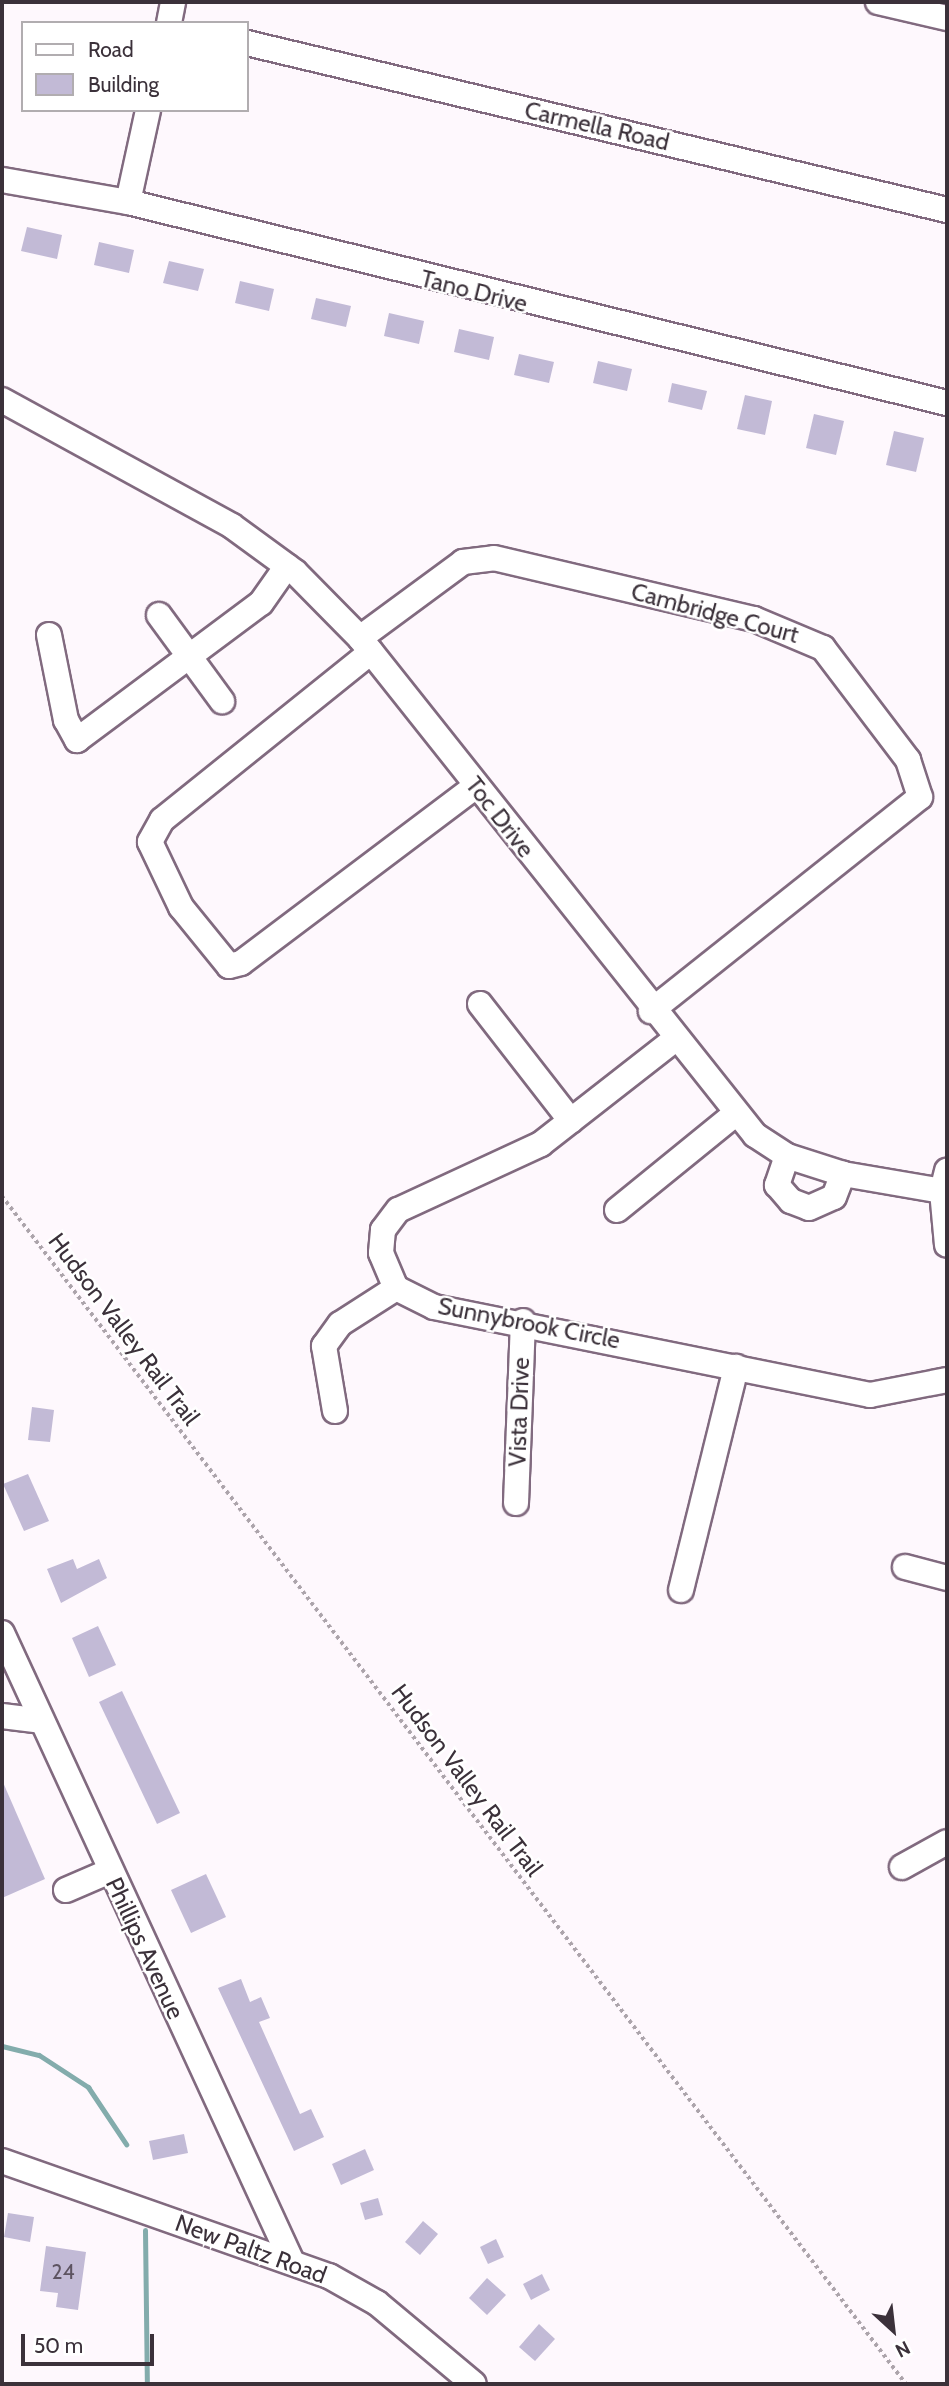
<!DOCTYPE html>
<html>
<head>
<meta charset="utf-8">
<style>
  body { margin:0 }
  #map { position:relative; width:949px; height:2386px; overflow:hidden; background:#fef8fd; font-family:Cabin,sans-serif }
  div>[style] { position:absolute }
  .stream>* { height:5px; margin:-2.5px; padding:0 2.5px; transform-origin:2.5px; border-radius:2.5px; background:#83acac }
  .building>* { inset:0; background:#c2bad6 }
  .path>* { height:3.5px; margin-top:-1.75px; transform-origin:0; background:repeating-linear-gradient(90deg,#aca4ab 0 3.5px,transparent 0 7px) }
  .roads { filter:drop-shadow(2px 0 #816a7f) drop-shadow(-2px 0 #816a7f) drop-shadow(0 2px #816a7f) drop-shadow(0 -2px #816a7f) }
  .minor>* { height:24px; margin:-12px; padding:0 12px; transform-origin:12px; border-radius:12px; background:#fff }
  span { translate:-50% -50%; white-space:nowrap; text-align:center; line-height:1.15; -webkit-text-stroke:5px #fff; paint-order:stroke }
  .number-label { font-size:21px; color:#5d5361 }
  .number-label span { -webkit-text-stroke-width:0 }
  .street-label { font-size:24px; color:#3b313a }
  .frame { position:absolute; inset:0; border:4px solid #3b313a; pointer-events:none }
  .legend { position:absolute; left:21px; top:21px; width:228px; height:91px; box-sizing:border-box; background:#fff; border:2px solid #b1adb0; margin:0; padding:9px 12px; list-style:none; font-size:21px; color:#3b313a }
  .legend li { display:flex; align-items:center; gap:14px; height:35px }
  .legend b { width:35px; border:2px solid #b1adb0 }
  .north { position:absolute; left:858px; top:2295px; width:70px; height:70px; -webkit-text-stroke:5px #fff; paint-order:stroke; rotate:153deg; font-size:19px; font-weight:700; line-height:28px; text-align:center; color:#3b313a }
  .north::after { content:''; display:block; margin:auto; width:24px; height:32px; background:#3b313a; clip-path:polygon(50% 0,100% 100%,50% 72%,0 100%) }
  .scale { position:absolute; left:21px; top:2334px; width:133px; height:32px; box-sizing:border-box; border:4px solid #3b313a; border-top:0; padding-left:9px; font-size:21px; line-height:24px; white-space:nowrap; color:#3b313a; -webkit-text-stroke:5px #fff; paint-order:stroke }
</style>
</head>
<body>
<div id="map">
  <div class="stream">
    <i style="left:2px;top:2046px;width:38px;rotate:14deg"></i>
    <i style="left:39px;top:2055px;width:59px;rotate:33.1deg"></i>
    <i style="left:88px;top:2087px;width:69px;rotate:56.3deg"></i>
    <i style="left:145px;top:2230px;width:154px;rotate:89.3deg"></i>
  </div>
  <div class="building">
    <i style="clip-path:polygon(27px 227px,62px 235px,57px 259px,21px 251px)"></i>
    <i style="clip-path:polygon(99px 242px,134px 250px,129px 273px,94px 265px)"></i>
    <i style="clip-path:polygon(169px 261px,204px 269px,198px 291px,163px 283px)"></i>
    <i style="clip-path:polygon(240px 281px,274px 289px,269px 311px,235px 303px)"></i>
    <i style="clip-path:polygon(316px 298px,351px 306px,346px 327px,311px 319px)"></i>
    <i style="clip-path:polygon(389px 313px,424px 321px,419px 344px,384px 336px)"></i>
    <i style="clip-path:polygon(459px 329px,494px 337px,489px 360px,454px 352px)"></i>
    <i style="clip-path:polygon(519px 354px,554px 362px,549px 383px,514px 375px)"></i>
    <i style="clip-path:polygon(598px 361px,632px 369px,627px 391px,593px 383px)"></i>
    <i style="clip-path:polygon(672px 383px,707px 391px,702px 410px,668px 402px)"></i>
    <i style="clip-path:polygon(745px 395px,772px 401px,765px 435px,737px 429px)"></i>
    <i style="clip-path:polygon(814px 414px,844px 421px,836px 455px,806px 448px)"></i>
    <i style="clip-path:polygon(894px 431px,924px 438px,916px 472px,886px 465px)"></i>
    <i style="clip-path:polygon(32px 1407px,54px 1410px,50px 1442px,28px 1440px)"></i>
    <i style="clip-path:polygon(28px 1474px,49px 1521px,24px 1531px,3px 1484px)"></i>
    <i style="clip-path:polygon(73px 1559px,77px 1569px,99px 1559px,107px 1578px,61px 1603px,47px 1569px)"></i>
    <i style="clip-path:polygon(98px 1626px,116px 1665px,89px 1677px,72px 1638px)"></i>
    <i style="clip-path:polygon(122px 1691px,180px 1813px,157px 1824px,99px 1702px)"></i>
    <i style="clip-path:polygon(2px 1780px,45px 1879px,2px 1898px)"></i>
    <i style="clip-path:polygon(206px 1874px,226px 1917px,191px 1933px,171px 1890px)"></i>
    <i style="clip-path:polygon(241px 1979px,250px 2002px,261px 1997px,270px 2018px,259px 2022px,300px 2114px,311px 2109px,324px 2137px,294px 2151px,218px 1988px)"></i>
    <i style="clip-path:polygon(184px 2134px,188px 2153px,153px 2160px,149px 2141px)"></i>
    <i style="clip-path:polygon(365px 2149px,374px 2170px,341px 2185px,332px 2164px)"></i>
    <i style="clip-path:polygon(378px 2198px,383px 2215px,365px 2220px,360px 2203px)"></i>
    <i style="clip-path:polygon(8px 2213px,34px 2217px,30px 2242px,4px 2237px)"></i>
    <i style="clip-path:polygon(423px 2221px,438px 2234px,420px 2255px,405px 2242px)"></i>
    <i style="clip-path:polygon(496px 2239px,504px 2257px,488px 2264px,480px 2247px)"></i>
    <i style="clip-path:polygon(46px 2246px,86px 2252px,78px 2310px,56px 2307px,58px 2293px,40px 2291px)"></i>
    <i style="clip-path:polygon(542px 2274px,550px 2290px,531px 2300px,523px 2284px)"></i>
    <i style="clip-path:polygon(487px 2278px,506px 2295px,487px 2315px,469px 2298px)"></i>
    <i style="clip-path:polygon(539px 2324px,555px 2339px,535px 2361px,519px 2347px)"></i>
  </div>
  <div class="path">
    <i style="left:2px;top:1196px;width:1493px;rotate:52.73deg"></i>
  </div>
  <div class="roads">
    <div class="minor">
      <i style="left:878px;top:2px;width:71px;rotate:13.1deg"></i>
      <i style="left:169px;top:23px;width:21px;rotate:-79deg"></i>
      <i style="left:247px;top:43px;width:720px;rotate:13.42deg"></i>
      <i style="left:2px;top:180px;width:128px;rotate:9.9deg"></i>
      <i style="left:128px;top:202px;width:843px;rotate:13.79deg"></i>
      <i style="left:128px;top:202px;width:94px;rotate:-77.7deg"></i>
      <i style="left:2px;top:400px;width:262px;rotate:28.7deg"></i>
      <i style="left:232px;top:526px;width:78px;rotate:36.1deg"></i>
      <i style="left:295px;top:572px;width:93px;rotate:45.4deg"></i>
      <i style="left:360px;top:638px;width:635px;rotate:51.52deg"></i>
      <i style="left:755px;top:1135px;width:38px;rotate:33deg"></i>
      <i style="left:787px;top:1156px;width:59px;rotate:17.8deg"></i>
      <i style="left:843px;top:1174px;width:100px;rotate:9.7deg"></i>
      <i style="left:942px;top:1191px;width:54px;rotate:84.7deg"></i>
      <i style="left:159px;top:615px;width:107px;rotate:53.8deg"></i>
      <i style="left:49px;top:635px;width:87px;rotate:78.7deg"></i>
      <i style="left:66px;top:720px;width:23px;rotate:61deg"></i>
      <i style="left:77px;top:740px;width:229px;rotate:-36.7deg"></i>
      <i style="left:261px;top:603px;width:45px;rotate:-54.9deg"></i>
      <i style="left:360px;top:638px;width:128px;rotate:-36.4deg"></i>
      <i style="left:463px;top:562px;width:31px;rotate:-7deg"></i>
      <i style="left:494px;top:558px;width:267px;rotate:13.2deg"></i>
      <i style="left:754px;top:619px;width:75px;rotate:22.8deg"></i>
      <i style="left:823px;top:648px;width:141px;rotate:52.8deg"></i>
      <i style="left:908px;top:760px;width:39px;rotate:72deg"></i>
      <i style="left:920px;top:797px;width:344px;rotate:141.5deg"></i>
      <i style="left:371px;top:652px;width:268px;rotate:141.2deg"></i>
      <i style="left:162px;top:820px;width:25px;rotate:119deg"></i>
      <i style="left:150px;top:842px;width:72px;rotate:64.5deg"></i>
      <i style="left:181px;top:907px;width:76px;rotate:50.9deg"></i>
      <i style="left:229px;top:966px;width:12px;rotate:-14deg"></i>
      <i style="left:241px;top:963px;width:294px;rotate:-37deg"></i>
      <i style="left:480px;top:1004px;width:148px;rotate:52.1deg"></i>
      <i style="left:674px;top:1040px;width:169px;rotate:142deg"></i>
      <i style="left:541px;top:1144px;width:157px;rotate:155.2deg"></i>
      <i style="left:398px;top:1210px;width:25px;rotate:127deg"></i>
      <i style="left:383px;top:1230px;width:23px;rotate:95deg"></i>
      <i style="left:381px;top:1253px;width:38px;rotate:67deg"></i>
      <i style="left:396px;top:1288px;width:42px;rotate:26.6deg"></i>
      <i style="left:434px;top:1307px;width:445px;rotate:11.4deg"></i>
      <i style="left:870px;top:1395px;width:78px;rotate:-11deg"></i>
      <i style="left:787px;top:1156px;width:31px;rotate:109deg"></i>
      <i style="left:777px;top:1185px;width:21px;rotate:49deg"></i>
      <i style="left:791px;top:1201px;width:19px;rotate:21deg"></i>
      <i style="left:809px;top:1208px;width:27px;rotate:-24deg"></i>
      <i style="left:834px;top:1197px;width:25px;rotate:-69deg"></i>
      <i style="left:942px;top:1191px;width:21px;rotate:-76deg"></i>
      <i style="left:617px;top:1210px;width:152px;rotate:-39.1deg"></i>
      <i style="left:335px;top:1411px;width:66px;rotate:-99.6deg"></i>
      <i style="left:324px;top:1346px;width:27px;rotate:-54deg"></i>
      <i style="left:340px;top:1324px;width:67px;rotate:-32.7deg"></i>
      <i style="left:516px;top:1503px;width:182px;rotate:-87.8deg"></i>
      <i style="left:905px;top:1567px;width:43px;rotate:14.7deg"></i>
      <i style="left:681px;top:1590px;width:230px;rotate:-76.1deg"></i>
      <i style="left:2px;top:1633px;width:690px;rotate:65.25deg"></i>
      <i style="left:2px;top:1716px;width:39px;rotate:7deg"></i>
      <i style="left:902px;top:1867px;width:51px;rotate:-29.1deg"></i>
      <i style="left:66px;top:1890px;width:48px;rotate:-23.4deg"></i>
      <i style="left:2px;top:2161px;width:347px;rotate:19.4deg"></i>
      <i style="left:329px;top:2276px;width:55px;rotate:29.4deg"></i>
      <i style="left:377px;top:2303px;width:126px;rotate:39.9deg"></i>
    </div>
  </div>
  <div class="number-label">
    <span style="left:63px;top:2272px">24</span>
  </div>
  <div class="street-label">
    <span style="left:597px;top:126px;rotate:13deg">Carmella Road</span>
    <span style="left:474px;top:291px;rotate:14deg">Tano Drive</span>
    <span style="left:715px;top:613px;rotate:15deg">Cambridge Court</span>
    <span style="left:500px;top:817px;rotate:52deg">Toc Drive</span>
    <span style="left:529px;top:1323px;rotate:11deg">Sunnybrook Circle</span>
    <span style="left:124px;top:1329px;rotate:53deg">Hudson Valley Rail Trail</span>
    <span style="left:519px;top:1412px;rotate:-88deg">Vista Drive</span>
    <span style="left:467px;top:1780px;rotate:53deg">Hudson Valley Rail Trail</span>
    <span style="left:145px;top:1948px;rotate:65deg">Phillips Avenue</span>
    <span style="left:251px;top:2249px;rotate:20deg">New Paltz Road</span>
  </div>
  <div class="frame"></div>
  <ul class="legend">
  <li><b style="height:9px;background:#fff"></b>Road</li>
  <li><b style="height:19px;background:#c2bad6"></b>Building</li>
  </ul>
  <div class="north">N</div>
  <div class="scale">50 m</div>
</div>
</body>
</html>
